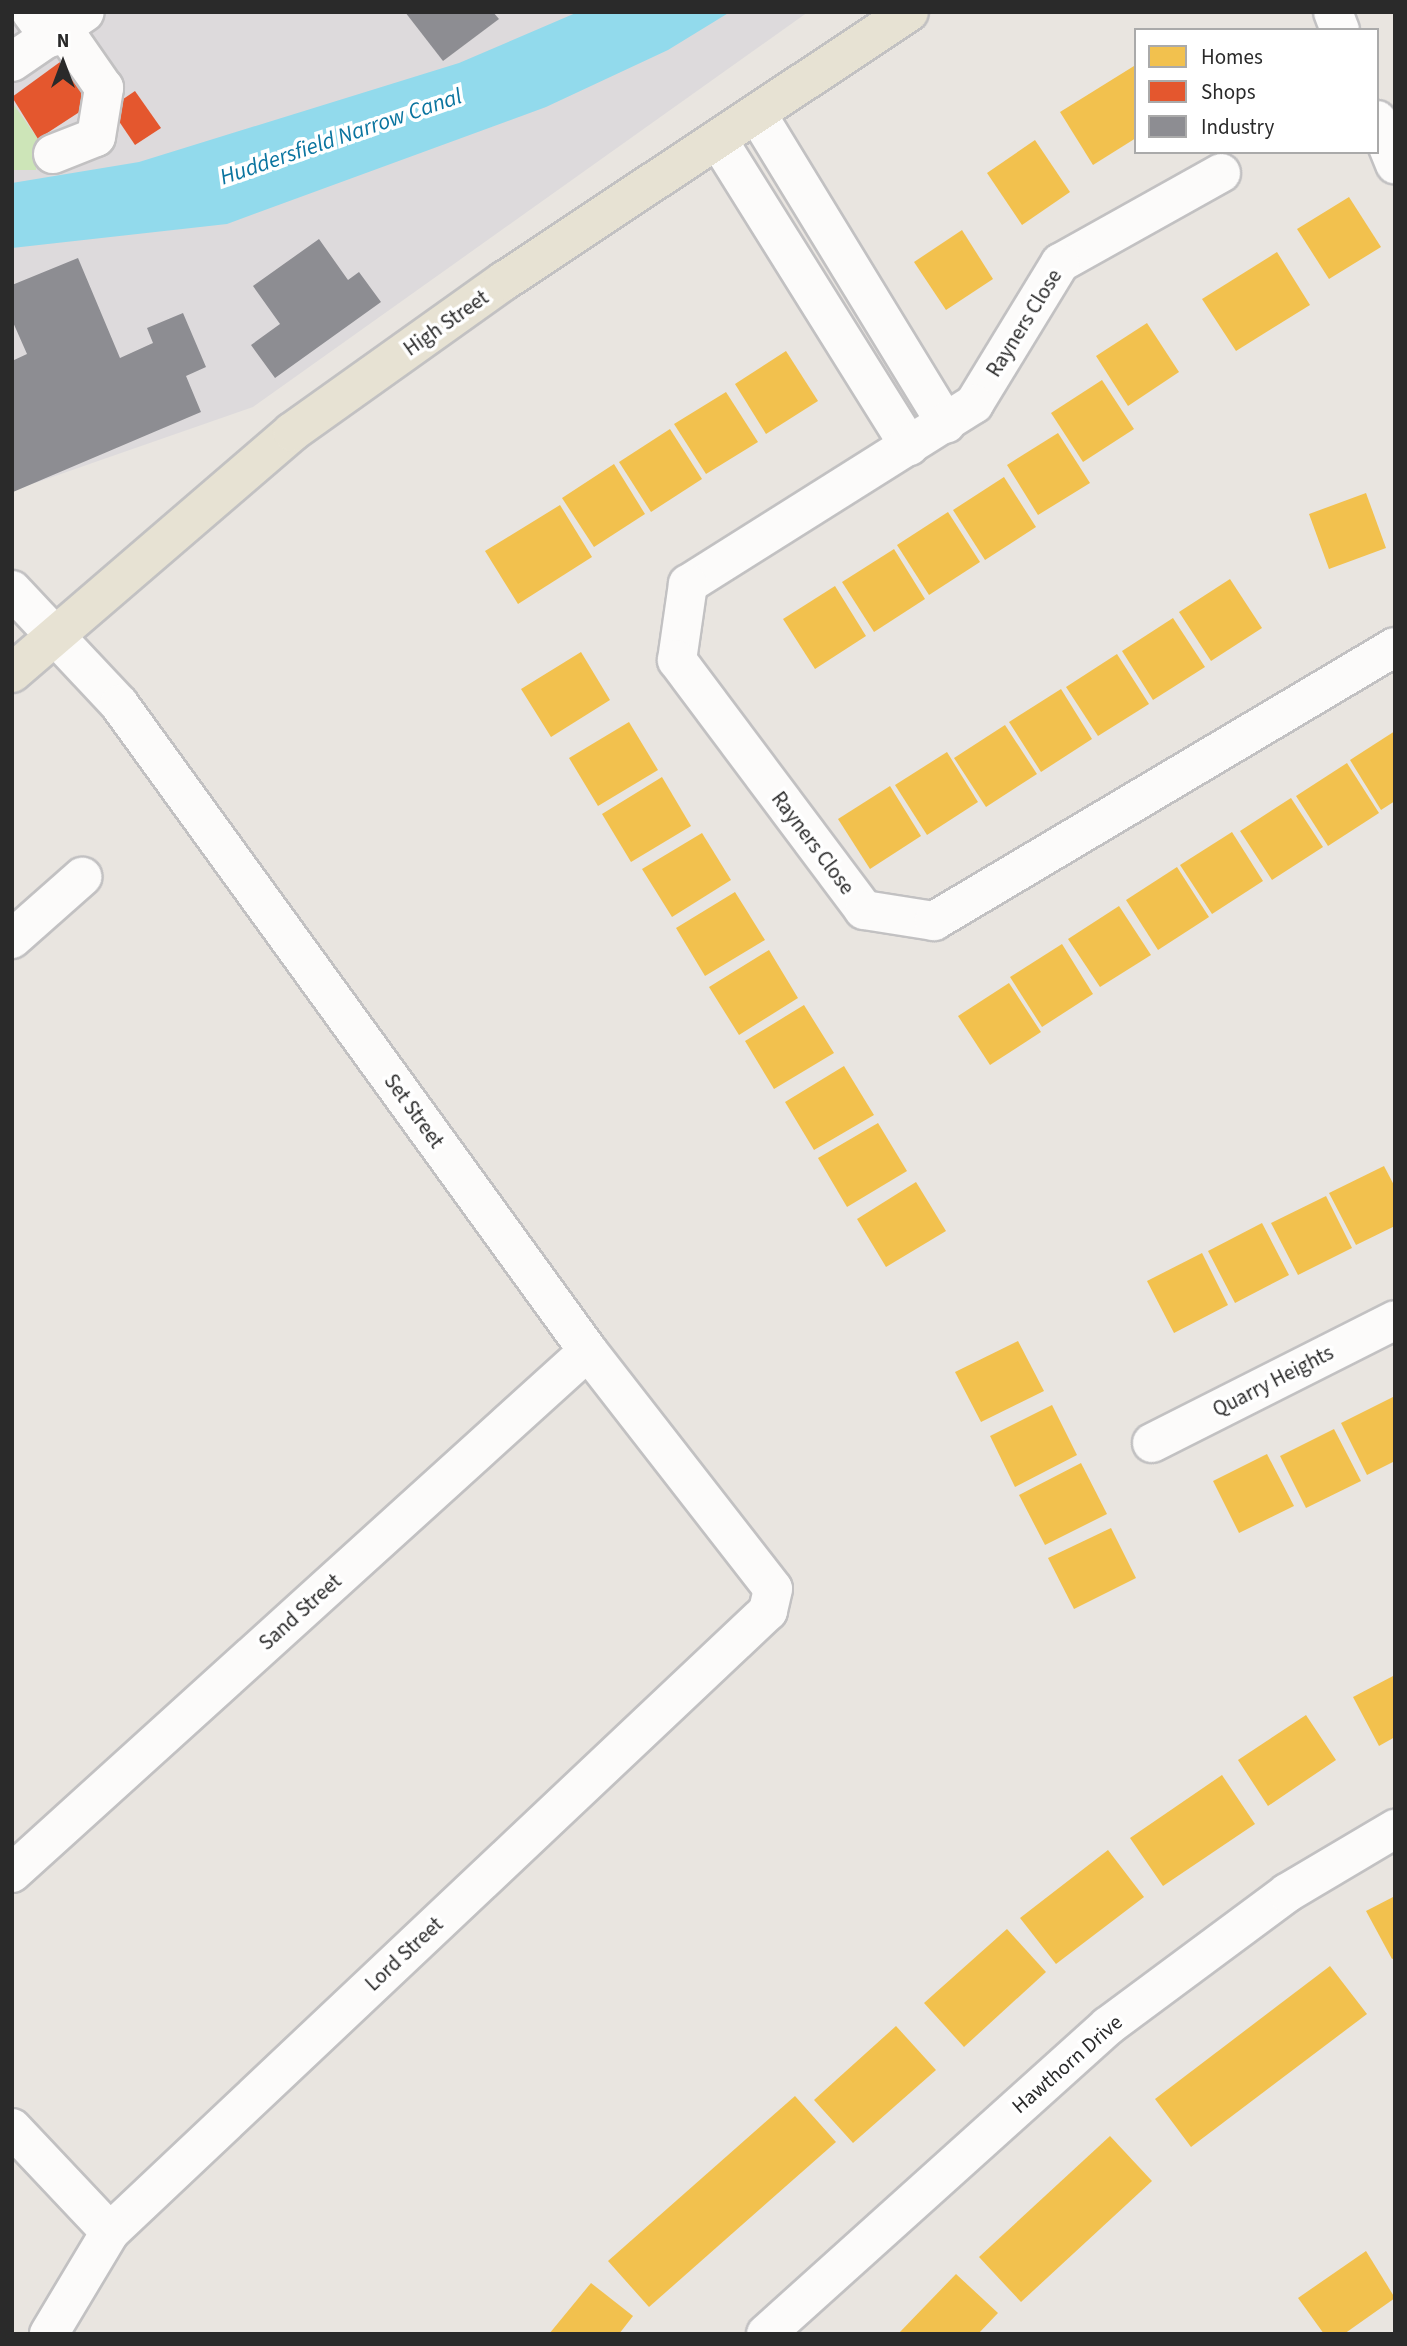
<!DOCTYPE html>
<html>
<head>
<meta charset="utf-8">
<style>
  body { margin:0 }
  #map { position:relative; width:1407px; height:2346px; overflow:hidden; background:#e9e5e0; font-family:"Source Sans 3",sans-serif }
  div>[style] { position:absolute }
  .industrial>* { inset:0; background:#dddadc }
  .green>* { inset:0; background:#cde5b8 }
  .water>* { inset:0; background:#92daec }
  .homes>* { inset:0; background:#f2c14e }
  .shops>* { inset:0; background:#e4572e }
  .industry>* { inset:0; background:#8d8d92 }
  .roads { filter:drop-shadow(2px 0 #c2c1c2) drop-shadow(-2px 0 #c2c1c2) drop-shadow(0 2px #c2c1c2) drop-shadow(0 -2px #c2c1c2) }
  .minor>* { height:38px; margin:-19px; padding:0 19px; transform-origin:19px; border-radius:19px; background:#fcfbfa }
  .major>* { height:38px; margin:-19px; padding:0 19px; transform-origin:19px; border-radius:19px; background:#e7e2d3 }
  span { translate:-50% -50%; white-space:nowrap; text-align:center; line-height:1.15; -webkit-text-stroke:7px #fff; paint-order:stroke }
  .street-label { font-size:21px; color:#2a2a2a }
  .water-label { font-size:23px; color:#0a749f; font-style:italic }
  .frame { position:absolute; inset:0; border:14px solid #2a2a2a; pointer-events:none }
  .legend { position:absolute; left:1134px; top:28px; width:245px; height:126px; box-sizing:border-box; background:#fff; border:2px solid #aaa; margin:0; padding:9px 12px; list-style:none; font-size:21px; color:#2a2a2a }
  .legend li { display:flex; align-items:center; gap:14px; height:35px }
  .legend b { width:35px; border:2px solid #aaa }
  .north { position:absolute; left:28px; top:28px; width:70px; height:70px; -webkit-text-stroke:5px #fff; paint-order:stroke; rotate:0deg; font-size:19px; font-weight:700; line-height:28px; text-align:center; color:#2a2a2a }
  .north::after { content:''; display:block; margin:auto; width:24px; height:32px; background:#2a2a2a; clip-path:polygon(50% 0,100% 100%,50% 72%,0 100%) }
</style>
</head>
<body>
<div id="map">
  <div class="industrial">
    <i style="clip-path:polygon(12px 12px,808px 12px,253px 407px,12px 491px)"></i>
  </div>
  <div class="green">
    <i style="clip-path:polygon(12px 102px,38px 139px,36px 170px,12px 170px)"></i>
  </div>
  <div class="water">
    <i style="clip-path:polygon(578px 12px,730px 12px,668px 50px,546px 107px,227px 224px,12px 248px,12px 183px,139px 162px,459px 63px)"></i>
  </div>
  <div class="homes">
    <i style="clip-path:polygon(1134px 66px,1136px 138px,1093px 165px,1060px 112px)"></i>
    <i style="clip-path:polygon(1035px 140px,1070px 192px,1022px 225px,987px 173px)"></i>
    <i style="clip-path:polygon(1349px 197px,1381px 247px,1329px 279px,1297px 229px)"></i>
    <i style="clip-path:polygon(962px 230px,993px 279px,946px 310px,914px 262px)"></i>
    <i style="clip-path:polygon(1277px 252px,1310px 305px,1236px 351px,1202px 299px)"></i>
    <i style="clip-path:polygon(1147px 323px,1179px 372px,1128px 406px,1096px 356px)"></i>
    <i style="clip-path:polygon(786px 351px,818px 401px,766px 434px,735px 384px)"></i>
    <i style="clip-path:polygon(1102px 380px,1134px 429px,1083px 462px,1051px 413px)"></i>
    <i style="clip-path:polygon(726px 392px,758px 442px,706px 474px,674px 424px)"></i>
    <i style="clip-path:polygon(670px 429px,702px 479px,651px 512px,619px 462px)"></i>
    <i style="clip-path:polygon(1058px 433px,1090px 483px,1038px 515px,1007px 465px)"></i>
    <i style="clip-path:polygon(614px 464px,645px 514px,594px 547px,562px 498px)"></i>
    <i style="clip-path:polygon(1004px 477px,1036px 527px,985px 560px,953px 510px)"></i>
    <i style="clip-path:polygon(1366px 493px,1386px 548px,1329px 569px,1309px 514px)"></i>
    <i style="clip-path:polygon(560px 505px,592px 557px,518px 604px,485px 551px)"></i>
    <i style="clip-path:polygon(948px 512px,980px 562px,929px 595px,897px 545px)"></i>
    <i style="clip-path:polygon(894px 549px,925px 599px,874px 632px,842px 582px)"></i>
    <i style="clip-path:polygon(1230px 579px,1262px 628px,1211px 661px,1179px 612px)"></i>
    <i style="clip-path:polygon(835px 586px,866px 636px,815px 669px,783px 619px)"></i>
    <i style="clip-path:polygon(1173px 618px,1205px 667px,1153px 700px,1122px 651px)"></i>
    <i style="clip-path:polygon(581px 652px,610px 700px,551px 737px,521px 689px)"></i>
    <i style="clip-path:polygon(1117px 654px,1149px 704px,1098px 736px,1066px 687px)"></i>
    <i style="clip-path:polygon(1061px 689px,1092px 739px,1041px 772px,1009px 722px)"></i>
    <i style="clip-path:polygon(629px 722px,658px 770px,598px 806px,569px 758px)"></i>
    <i style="clip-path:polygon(1005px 725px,1037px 774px,986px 807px,954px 758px)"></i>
    <i style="clip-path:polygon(1395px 731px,1395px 801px,1381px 810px,1350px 760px)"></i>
    <i style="clip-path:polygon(947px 752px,978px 802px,927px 835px,895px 785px)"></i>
    <i style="clip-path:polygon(1347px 763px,1379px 813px,1328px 846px,1296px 796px)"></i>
    <i style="clip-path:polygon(662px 777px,691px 826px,631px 862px,602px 814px)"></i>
    <i style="clip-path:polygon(890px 786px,921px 836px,870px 869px,838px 819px)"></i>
    <i style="clip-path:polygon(1291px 798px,1323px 847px,1272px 880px,1240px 831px)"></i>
    <i style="clip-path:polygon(1232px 832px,1263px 881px,1212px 914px,1180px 865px)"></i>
    <i style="clip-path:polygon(702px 833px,731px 880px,672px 917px,642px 869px)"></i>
    <i style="clip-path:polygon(1177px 867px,1209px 917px,1158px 950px,1126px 900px)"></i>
    <i style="clip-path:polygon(735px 892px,765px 940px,705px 976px,676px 928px)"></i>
    <i style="clip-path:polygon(1119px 906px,1151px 955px,1100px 987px,1068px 939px)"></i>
    <i style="clip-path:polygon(1062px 944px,1093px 994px,1042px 1027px,1010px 977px)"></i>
    <i style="clip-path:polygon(769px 950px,798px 998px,739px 1035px,709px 987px)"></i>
    <i style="clip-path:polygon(1009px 983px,1041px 1032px,990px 1065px,958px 1016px)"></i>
    <i style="clip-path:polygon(804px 1005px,834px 1053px,774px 1089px,745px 1041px)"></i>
    <i style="clip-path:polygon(844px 1066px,874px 1115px,814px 1150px,785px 1102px)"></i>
    <i style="clip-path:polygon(878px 1123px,907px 1171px,847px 1207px,818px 1158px)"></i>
    <i style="clip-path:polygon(1384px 1166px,1395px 1187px,1395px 1226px,1356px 1245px,1329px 1193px)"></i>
    <i style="clip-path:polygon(916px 1182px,946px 1231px,886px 1267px,857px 1219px)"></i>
    <i style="clip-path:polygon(1326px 1196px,1352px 1248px,1298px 1275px,1271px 1223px)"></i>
    <i style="clip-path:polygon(1262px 1223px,1289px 1275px,1235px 1303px,1208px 1251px)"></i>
    <i style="clip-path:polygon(1202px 1253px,1228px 1305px,1174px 1333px,1147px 1281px)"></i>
    <i style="clip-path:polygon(1018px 1341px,1044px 1391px,981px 1422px,955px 1372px)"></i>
    <i style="clip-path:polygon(1395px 1396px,1395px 1461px,1367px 1475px,1341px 1423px)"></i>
    <i style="clip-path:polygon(1052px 1405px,1077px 1455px,1015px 1487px,990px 1436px)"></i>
    <i style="clip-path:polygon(1334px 1429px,1361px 1481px,1306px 1508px,1280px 1456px)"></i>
    <i style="clip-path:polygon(1267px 1454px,1294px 1506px,1239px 1533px,1213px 1481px)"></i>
    <i style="clip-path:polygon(1081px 1463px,1107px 1514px,1045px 1545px,1019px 1495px)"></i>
    <i style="clip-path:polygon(1111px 1528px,1136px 1578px,1074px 1609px,1048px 1558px)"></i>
    <i style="clip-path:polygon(1395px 1675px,1395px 1737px,1379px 1746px,1353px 1697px)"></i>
    <i style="clip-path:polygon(1306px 1715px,1336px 1760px,1268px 1806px,1238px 1760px)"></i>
    <i style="clip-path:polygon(1222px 1775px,1255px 1824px,1163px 1886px,1130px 1838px)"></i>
    <i style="clip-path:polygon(1108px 1850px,1144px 1897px,1056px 1964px,1020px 1918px)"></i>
    <i style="clip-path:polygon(1395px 1896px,1395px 1958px,1392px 1959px,1366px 1911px)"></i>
    <i style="clip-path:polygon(1007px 1929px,1046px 1972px,964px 2047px,924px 2003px)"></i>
    <i style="clip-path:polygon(1330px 1966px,1367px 2014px,1191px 2147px,1155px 2099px)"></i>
    <i style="clip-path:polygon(896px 2026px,936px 2070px,853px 2143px,814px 2100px)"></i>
    <i style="clip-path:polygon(795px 2096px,836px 2142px,649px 2307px,608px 2261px)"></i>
    <i style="clip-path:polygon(1110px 2136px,1152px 2181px,1021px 2302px,979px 2257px)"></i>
    <i style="clip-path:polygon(1366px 2251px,1395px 2298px,1344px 2334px,1324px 2334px,1298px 2298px)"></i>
    <i style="clip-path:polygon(956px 2274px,998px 2313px,978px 2334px,898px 2334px)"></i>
    <i style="clip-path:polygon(591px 2283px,633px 2316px,619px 2334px,549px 2334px)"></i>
  </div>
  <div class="shops">
    <i style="clip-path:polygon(60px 62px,81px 89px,81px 111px,38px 139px,12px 97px)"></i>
    <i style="clip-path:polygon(135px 91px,161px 128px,135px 145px,110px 108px)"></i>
  </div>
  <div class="industry">
    <i style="clip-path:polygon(405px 12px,493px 12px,499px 19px,443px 61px)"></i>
    <i style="clip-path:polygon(319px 239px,348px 280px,359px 272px,381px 302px,275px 378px,251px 345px,280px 324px,253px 286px)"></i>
    <i style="clip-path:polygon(78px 258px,120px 358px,153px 343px,147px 328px,183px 313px,206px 367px,186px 376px,201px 412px,13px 492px,12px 361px,27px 354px,12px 320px,12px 285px)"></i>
  </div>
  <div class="roads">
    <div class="minor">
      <i style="left:31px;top:12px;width:32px;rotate:54deg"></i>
      <i style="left:1333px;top:12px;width:19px;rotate:69deg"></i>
      <i style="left:12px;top:62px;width:88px;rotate:-34.4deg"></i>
      <i style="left:757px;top:114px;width:363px;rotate:58.6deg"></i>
      <i style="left:1377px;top:120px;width:48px;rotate:67.8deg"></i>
      <i style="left:718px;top:140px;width:361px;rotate:58deg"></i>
      <i style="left:53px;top:154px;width:46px;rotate:-21.6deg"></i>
      <i style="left:96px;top:137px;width:50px;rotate:-80.7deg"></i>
      <i style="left:104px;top:88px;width:72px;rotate:-124.8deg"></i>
      <i style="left:1221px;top:173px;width:184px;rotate:150.8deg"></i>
      <i style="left:1060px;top:263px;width:165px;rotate:121.4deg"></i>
      <i style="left:974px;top:404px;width:338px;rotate:147.8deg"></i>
      <i style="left:688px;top:584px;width:77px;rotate:98.2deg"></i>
      <i style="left:677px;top:660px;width:312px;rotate:53.2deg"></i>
      <i style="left:864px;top:910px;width:71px;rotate:8.9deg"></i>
      <i style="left:934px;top:921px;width:536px;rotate:-30.73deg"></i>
      <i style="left:12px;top:590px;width:156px;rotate:46.8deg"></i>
      <i style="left:119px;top:704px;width:799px;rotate:54.06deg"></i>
      <i style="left:588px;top:1351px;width:301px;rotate:52.1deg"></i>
      <i style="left:773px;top:1589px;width:23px;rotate:103deg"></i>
      <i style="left:768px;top:1611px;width:905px;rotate:136.66deg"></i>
      <i style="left:110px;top:2232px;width:119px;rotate:120.9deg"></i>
      <i style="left:12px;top:939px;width:94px;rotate:-41.5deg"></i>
      <i style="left:1152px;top:1443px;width:272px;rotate:-26.8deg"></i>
      <i style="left:12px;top:1873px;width:777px;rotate:-42.18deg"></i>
      <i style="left:12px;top:2128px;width:143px;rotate:46.7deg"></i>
      <i style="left:766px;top:2334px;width:460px;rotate:-42deg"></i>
      <i style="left:1108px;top:2026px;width:223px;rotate:-36.6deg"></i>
      <i style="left:1287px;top:1893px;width:126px;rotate:-30.7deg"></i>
    </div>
    <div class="major">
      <i style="left:12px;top:673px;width:369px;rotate:-40.7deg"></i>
      <i style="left:292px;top:432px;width:260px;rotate:-35.5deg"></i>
      <i style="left:504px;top:281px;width:486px;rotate:-33.6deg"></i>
    </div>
  </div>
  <div class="street-label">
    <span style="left:446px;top:323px;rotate:-35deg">High Street</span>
    <span style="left:1024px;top:323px;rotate:-58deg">Rayners Close</span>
    <span style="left:813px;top:843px;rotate:53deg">Rayners Close</span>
    <span style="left:414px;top:1111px;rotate:54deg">Set Street</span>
    <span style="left:1273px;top:1381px;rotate:-27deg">Quarry Heights</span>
    <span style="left:300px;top:1612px;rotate:-42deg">Sand Street</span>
    <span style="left:404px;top:1954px;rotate:-43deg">Lord Street</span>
    <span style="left:1067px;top:2064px;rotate:-41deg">Hawthorn Drive</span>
  </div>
  <div class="water-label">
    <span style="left:341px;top:137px;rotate:-19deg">Huddersfield Narrow Canal</span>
  </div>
  <div class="frame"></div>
  <ul class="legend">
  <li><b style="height:19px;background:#f2c14e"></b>Homes</li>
  <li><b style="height:19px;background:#e4572e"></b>Shops</li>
  <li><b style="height:19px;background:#8d8d92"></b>Industry</li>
  </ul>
  <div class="north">N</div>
</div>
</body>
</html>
